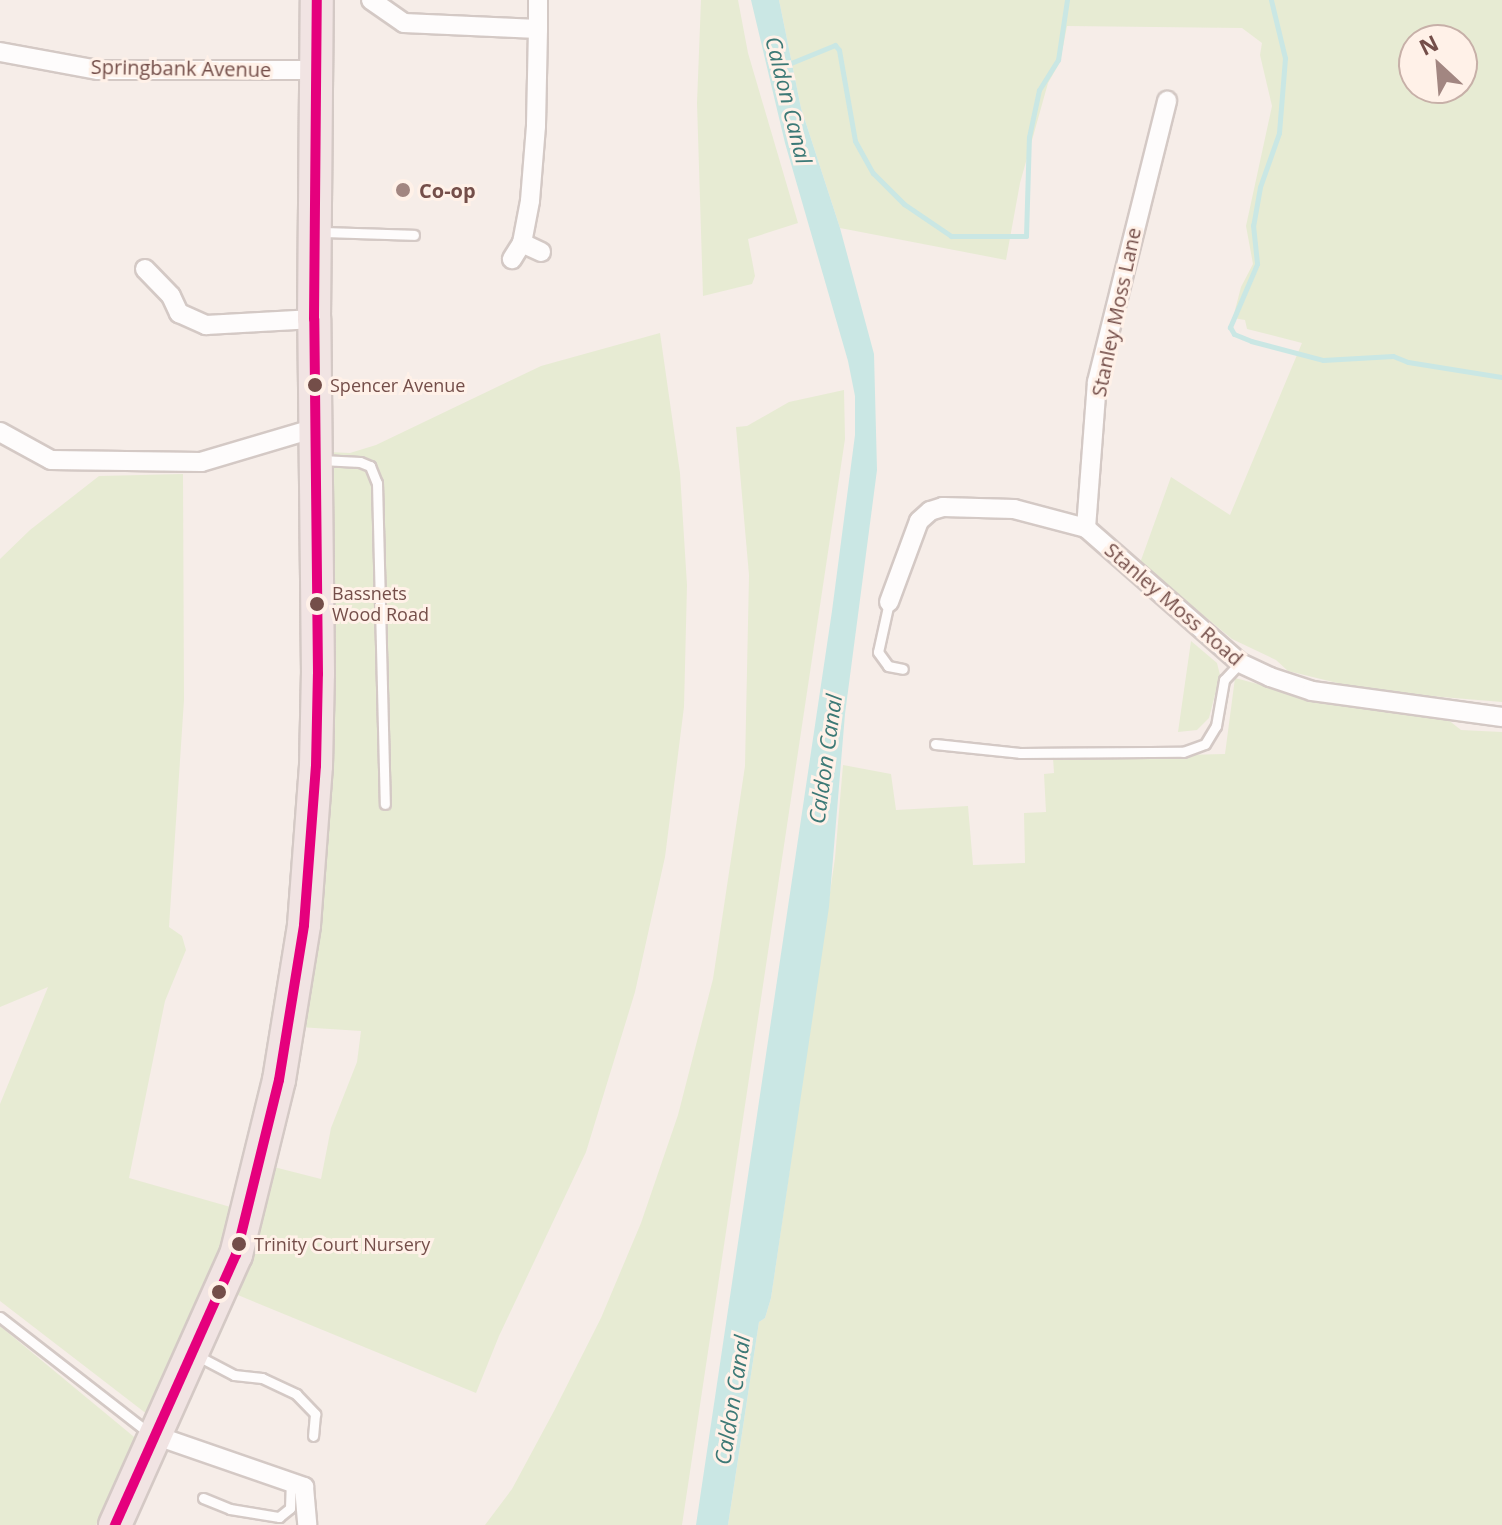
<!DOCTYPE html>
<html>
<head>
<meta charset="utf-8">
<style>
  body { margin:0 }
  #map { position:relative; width:1502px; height:1525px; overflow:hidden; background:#f6ede8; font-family:"Open Sans",sans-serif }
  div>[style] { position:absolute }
  .green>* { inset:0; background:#e7ebd3 }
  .water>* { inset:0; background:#cae7e4 }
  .stream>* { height:5px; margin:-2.5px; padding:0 2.5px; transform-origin:2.5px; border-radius:2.5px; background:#cae7e4 }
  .roads { filter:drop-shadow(2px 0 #d4c9c5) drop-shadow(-2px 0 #d4c9c5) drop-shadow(0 2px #d4c9c5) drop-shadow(0 -2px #d4c9c5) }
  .lane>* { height:9px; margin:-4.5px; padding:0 4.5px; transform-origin:4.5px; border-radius:4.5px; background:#fefcfc }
  .street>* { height:18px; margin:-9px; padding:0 9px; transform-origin:9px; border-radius:9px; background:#fefcfc }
  .highway>* { height:32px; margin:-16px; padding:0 16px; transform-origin:16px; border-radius:16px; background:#f1e4e3 }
  .bus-1>* { height:10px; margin:-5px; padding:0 5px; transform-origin:5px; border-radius:5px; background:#e5007d }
  .dots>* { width:22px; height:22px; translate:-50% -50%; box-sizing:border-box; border:4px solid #fff1e8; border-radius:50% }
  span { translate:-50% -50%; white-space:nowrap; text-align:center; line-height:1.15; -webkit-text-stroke:6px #fff1e8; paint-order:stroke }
  .bus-label { font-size:18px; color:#744e49 }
  .left { translate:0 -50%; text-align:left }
  .street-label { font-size:20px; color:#744e49 }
  .poi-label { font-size:20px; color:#744e49; font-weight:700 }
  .water-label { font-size:22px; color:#3c7976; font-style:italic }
  .north { position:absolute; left:1398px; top:24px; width:80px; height:80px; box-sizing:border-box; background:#fff1e8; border:2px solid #c7b0a8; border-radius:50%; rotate:334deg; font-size:22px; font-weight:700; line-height:32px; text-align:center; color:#744e49 }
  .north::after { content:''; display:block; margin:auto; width:28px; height:36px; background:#a28681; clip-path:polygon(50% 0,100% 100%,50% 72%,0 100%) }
</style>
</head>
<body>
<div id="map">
  <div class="green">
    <i style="clip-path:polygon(701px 0,738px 0,748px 53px,798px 223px,748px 239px,755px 276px,752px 284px,703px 296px,697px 103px)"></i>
    <i style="clip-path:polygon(evenodd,779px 0,1502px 0,1502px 702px,1370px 691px,1288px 671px,1276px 660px,1232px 639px,1140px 563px,1171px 477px,1230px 515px,1302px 343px,1247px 329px,1245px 320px,1233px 318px,1241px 287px,1253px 264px,1246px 226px,1272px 106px,1260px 55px,1262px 43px,1242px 28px,1067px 26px,1060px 62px,1048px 83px,1020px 183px,1006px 260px,840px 228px,801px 108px,779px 0,1414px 40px,1462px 40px,1462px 88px,1414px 88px,1414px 40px)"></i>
    <i style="clip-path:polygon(660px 333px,680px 473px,687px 585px,684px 707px,665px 857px,635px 992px,586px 1152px,499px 1336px,476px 1393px,233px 1293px,270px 1166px,321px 1179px,331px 1128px,357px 1062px,361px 1031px,299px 1027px,328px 452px,350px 453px,376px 445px,541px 366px)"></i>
    <i style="clip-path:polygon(844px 390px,845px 439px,682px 1525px,485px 1525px,512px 1489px,554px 1411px,601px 1318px,641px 1223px,678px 1115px,713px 979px,745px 766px,749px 575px,736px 427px,747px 426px,789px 402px)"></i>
    <i style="clip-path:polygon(183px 474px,184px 700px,169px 927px,182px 936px,186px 950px,165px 1001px,129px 1178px,234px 1208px,192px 1330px,152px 1418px,0 1301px,0 1104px,48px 987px,0 1007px,0 559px,30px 530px,99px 476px)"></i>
    <i style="clip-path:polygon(1191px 641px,1217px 663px,1220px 675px,1209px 718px,1197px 730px,1178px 732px)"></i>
    <i style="clip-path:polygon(1235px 678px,1334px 704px,1447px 719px,1461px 730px,1502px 732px,1502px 1525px,728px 1525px,759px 1322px,765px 1318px,771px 1298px,835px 858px,843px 765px,891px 774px,896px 810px,968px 806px,973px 865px,1025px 863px,1024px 813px,1046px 812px,1044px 774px,1054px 773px,1053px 758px,1225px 754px)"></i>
    <i style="clip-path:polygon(0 1326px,139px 1441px,96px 1525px,0 1525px)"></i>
  </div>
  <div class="water">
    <i style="clip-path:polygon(751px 0,779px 0,801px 108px,840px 228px,874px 354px,877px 470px,845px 714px,829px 907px,771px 1298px,765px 1318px,759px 1322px,728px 1525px,696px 1525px,832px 611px,855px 435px,855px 396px,848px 361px,785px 143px)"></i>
  </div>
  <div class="stream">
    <i style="left:1271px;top:0;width:60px;rotate:76.4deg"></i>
    <i style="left:1285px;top:58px;width:75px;rotate:94.6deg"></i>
    <i style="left:1279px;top:133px;width:57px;rotate:109.4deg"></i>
    <i style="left:1260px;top:187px;width:39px;rotate:100deg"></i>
    <i style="left:1253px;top:225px;width:39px;rotate:84deg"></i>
    <i style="left:1257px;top:264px;width:69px;rotate:113.2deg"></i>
    <i style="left:1230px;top:327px;width:8px;rotate:60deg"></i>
    <i style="left:1234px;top:334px;width:18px;rotate:22deg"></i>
    <i style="left:1251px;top:341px;width:74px;rotate:14.8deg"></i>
    <i style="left:1323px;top:360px;width:70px;rotate:-3.3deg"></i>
    <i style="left:1393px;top:356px;width:16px;rotate:22deg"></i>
    <i style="left:1408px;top:362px;width:95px;rotate:9.1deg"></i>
    <i style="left:786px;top:65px;width:53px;rotate:-22.2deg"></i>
    <i style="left:835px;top:45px;width:6px;rotate:51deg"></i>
    <i style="left:839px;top:50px;width:92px;rotate:80deg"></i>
    <i style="left:855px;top:141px;width:37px;rotate:61deg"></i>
    <i style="left:873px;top:173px;width:44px;rotate:45deg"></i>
    <i style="left:904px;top:204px;width:57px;rotate:34.2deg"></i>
    <i style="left:951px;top:236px;width:75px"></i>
    <i style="left:1026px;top:236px;width:99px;rotate:-88.3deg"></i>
    <i style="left:1029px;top:137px;width:48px;rotate:-78deg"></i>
    <i style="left:1039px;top:90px;width:36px;rotate:-58deg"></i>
    <i style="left:1058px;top:60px;width:61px;rotate:-81.5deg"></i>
  </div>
  <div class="roads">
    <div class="lane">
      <i style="left:320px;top:232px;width:94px;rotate:1.8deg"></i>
      <i style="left:321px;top:460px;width:39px;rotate:3deg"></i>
      <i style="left:360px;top:462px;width:11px;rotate:22deg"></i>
      <i style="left:370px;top:466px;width:18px;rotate:68deg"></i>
      <i style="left:377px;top:483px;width:321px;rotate:88.6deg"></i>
      <i style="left:889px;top:602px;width:51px;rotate:102.4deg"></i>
      <i style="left:878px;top:652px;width:17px;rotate:54deg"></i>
      <i style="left:888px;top:666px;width:15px;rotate:11deg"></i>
      <i style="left:935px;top:744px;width:85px;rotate:6deg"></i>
      <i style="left:1020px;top:753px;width:163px;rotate:-0.4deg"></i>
      <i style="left:1183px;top:752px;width:23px;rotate:-20deg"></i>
      <i style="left:1205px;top:744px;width:21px;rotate:-59deg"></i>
      <i style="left:1216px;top:726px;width:47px;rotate:-80.1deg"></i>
      <i style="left:1224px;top:680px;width:23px;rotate:-47deg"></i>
      <i style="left:0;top:1317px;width:189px;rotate:37.9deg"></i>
      <i style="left:196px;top:1355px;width:43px;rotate:27.8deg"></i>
      <i style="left:234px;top:1375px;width:28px;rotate:6deg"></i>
      <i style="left:262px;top:1378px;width:38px;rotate:25deg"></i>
      <i style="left:296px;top:1394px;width:28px;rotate:46deg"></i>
      <i style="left:315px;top:1414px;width:22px;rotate:95deg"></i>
      <i style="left:203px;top:1498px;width:29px;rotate:22deg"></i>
      <i style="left:230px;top:1509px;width:50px;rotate:9.3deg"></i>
      <i style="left:279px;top:1517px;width:14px;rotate:-39deg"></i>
      <i style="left:290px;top:1508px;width:26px;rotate:-88deg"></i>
    </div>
    <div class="street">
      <i style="left:371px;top:0;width:40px;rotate:34.9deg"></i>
      <i style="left:404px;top:23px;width:134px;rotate:2.6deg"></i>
      <i style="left:538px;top:29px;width:97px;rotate:91.2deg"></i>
      <i style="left:536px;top:126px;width:75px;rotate:94.6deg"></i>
      <i style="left:530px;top:201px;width:43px;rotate:100.8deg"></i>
      <i style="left:522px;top:243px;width:19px;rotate:122deg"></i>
      <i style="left:538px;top:0;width:29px;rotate:90deg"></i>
      <i style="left:0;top:52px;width:100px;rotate:10.4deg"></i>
      <i style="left:98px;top:70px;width:217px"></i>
      <i style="left:522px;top:243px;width:21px;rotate:25deg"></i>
      <i style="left:145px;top:269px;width:37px;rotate:46deg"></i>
      <i style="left:171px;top:296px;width:19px;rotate:65deg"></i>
      <i style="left:179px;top:313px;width:30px;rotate:24deg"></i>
      <i style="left:206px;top:325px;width:108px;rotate:-3.2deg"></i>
      <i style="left:0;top:432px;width:58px;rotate:28.8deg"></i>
      <i style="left:51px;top:460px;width:150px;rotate:0.8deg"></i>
      <i style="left:201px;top:462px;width:120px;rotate:-16.5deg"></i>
      <i style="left:1086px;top:528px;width:146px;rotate:-85.7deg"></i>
      <i style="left:1097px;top:382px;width:290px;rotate:-76deg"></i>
      <i style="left:889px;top:602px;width:86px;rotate:-69.7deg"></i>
      <i style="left:919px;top:521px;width:15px;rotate:-42deg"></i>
      <i style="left:930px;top:511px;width:14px;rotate:-17deg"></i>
      <i style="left:943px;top:507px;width:71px;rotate:1.6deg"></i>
      <i style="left:1014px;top:509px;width:74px;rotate:14.8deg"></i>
      <i style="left:1086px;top:528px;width:205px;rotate:41.2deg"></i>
      <i style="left:1240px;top:663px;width:33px;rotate:25deg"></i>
      <i style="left:1270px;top:677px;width:44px;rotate:18.4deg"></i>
      <i style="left:1312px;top:691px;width:192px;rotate:7.8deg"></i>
      <i style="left:157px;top:1436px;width:156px;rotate:19.1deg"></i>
      <i style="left:304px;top:1487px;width:38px;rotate:85deg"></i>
    </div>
    <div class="highway">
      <i style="left:115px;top:1525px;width:296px;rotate:-65.9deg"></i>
      <i style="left:236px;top:1255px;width:180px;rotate:-76.2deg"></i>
      <i style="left:279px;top:1080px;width:157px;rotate:-80.8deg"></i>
      <i style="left:304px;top:925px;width:159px;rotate:-85.7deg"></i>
      <i style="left:316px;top:766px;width:92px;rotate:-88.8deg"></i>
      <i style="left:318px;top:674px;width:355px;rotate:-90.6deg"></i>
      <i style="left:314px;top:319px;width:319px;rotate:-89.5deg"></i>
    </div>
  </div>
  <div class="bus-1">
    <i style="left:115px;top:1525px;width:296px;rotate:-65.9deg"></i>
    <i style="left:236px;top:1255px;width:180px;rotate:-76.2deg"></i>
    <i style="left:279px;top:1080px;width:157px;rotate:-80.8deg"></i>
    <i style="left:304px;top:925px;width:159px;rotate:-85.7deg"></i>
    <i style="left:316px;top:766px;width:92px;rotate:-88.8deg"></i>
    <i style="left:318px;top:674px;width:355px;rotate:-90.6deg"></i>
    <i style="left:314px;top:319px;width:319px;rotate:-89.5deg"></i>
  </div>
  <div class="dots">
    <i style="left:403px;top:190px;background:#a28681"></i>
    <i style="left:315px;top:385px;background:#744e49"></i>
    <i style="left:317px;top:604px;background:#744e49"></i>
    <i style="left:239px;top:1244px;background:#744e49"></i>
    <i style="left:219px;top:1292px;background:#744e49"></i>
  </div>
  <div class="bus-label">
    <span class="left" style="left:330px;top:385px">Spencer Avenue</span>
    <span class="left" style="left:332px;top:604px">Bassnets<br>Wood Road</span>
    <span class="left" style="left:254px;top:1244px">Trinity Court Nursery</span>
  </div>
  <div class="street-label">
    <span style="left:181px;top:68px;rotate:1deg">Springbank Avenue</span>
    <span style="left:1116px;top:312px;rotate:-78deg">Stanley Moss Lane</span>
    <span style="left:1174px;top:604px;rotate:41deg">Stanley Moss Road</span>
  </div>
  <div class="poi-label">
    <span class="left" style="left:419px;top:190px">Co-op</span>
  </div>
  <div class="water-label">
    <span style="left:789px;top:100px;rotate:76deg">Caldon Canal</span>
    <span style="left:825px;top:759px;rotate:-82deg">Caldon Canal</span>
    <span style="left:732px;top:1400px;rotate:-81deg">Caldon Canal</span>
  </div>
  <div class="north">N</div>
</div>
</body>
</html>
